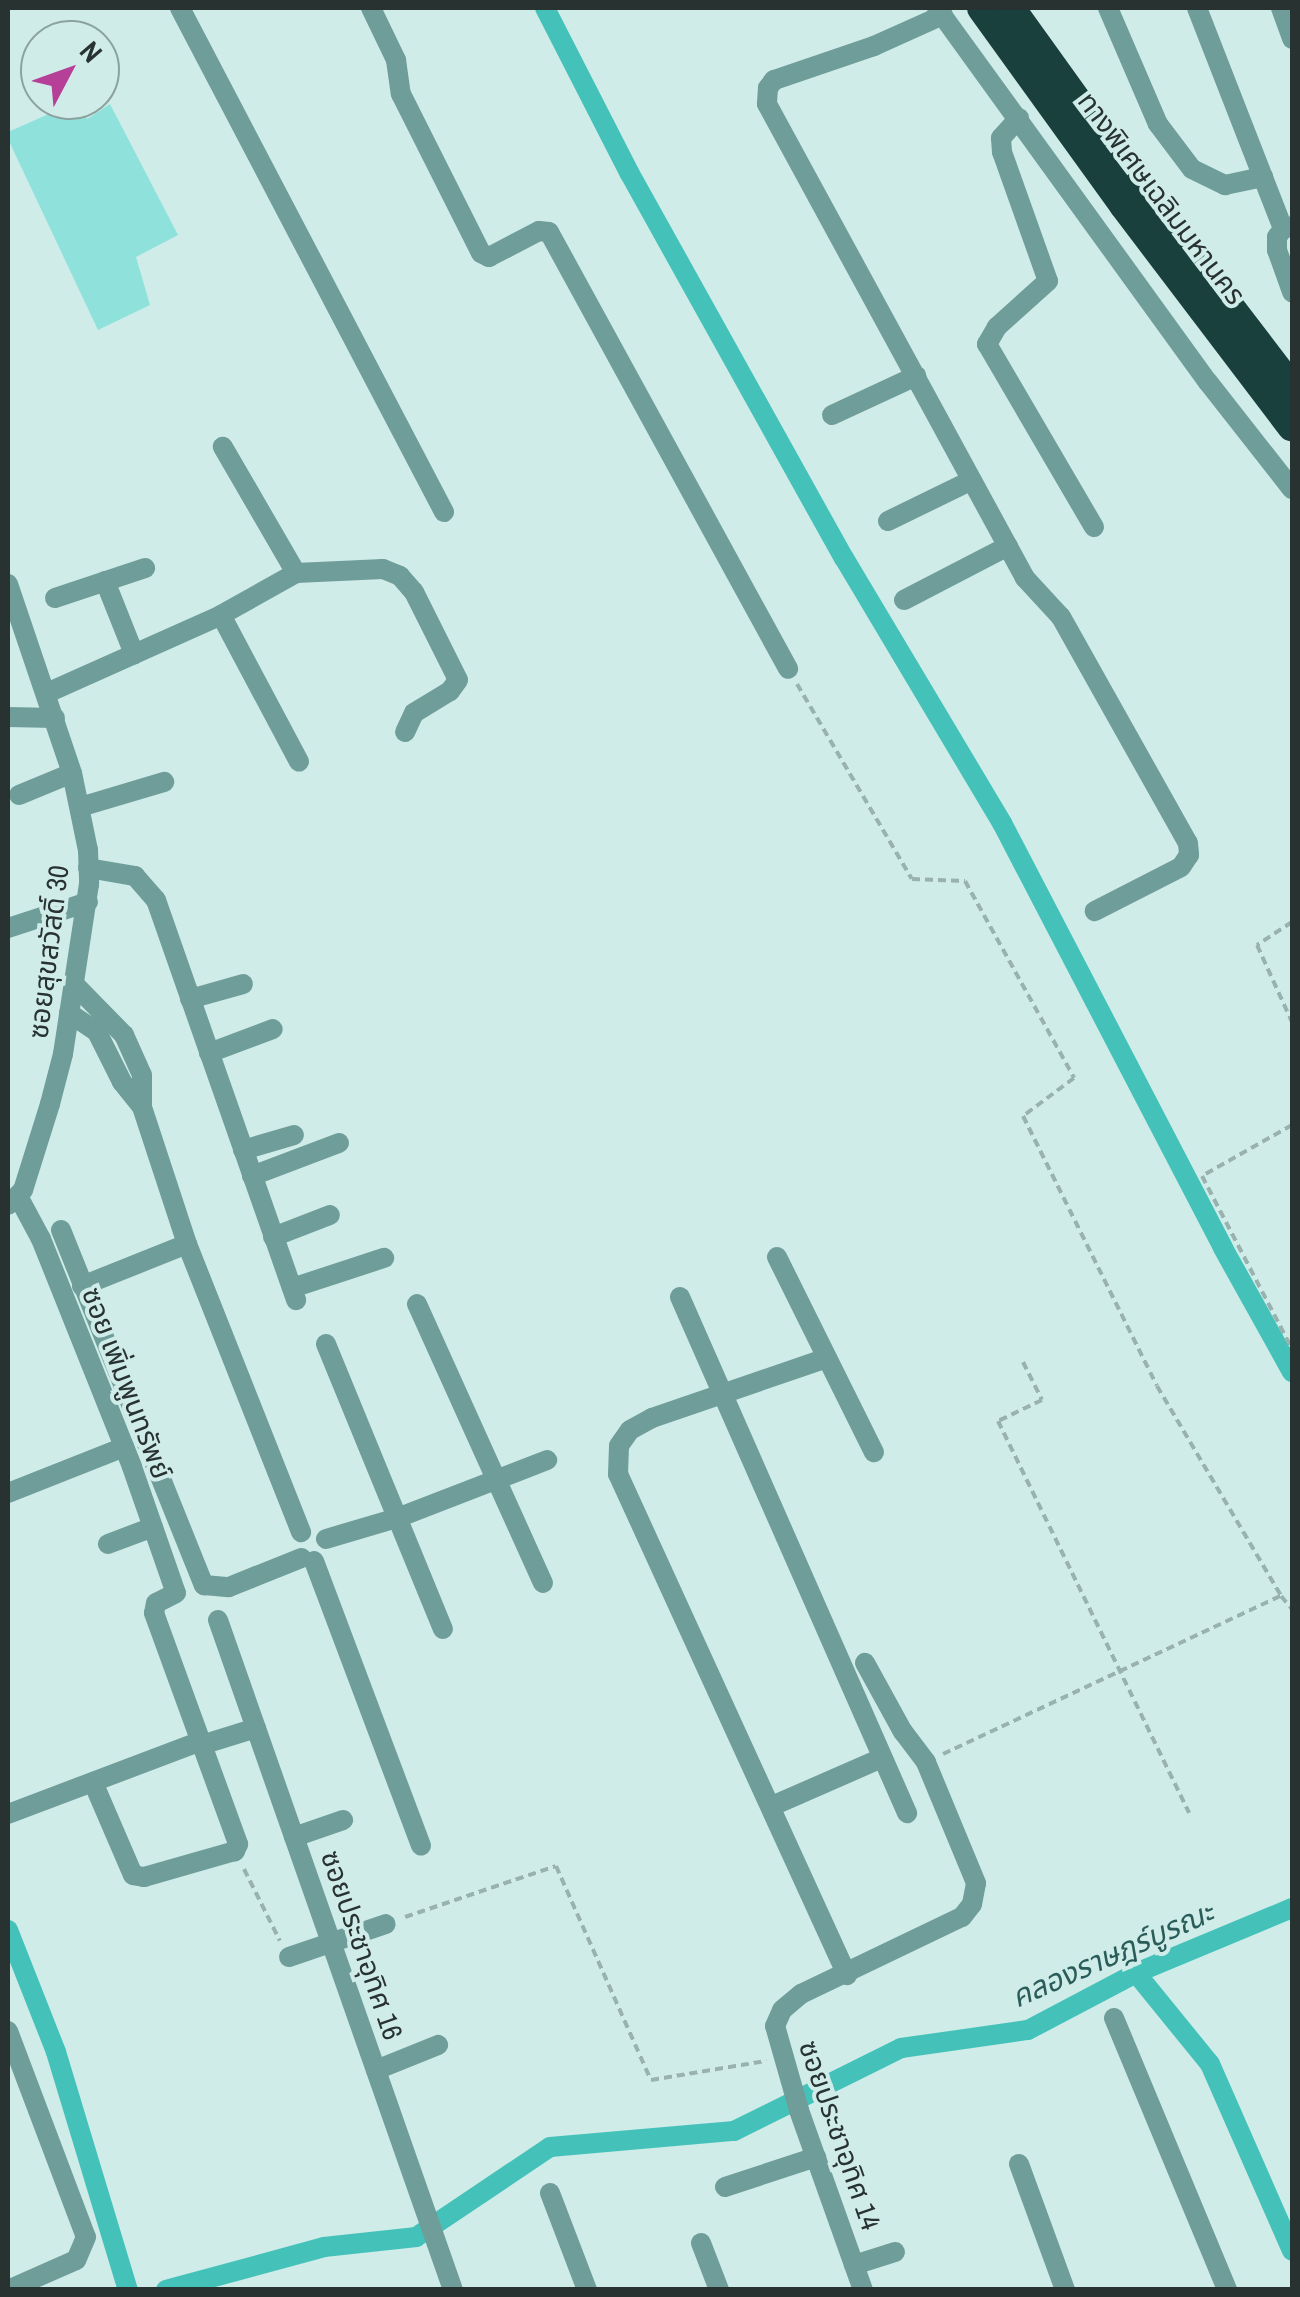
<!DOCTYPE html>
<html>
<head>
<meta charset="utf-8">
<style>
  body { margin:0 }
  #map { position:relative; width:1300px; height:2297px; overflow:hidden; background:#cfece9; font-family:"Archivo Narrow","Noto Sans Thai",sans-serif }
  div>[style] { position:absolute }
  .green>* { inset:0; background:#8fe1db }
  .canal>* { height:20px; margin:-10px; padding:0 10px; transform-origin:10px; border-radius:10px; background:#44c2ba }
  .path>* { height:4px; margin-top:-2px; transform-origin:0; background:repeating-linear-gradient(90deg,#9ab2af 0 8px,transparent 0 13px) }
  .minor>* { height:20px; margin:-10px; padding:0 10px; transform-origin:10px; border-radius:10px; background:#6f9d99 }
  .highway>* { height:30px; margin:-15px; padding:0 15px; transform-origin:15px; border-radius:15px; background:#1a403e }
  span { translate:-50% -50%; white-space:nowrap; text-align:center; line-height:1.15; -webkit-text-stroke:8px #cfece9; paint-order:stroke }
  .street-label { font-size:28px; color:#273231 }
  .water-label { font-size:30px; color:#2a5d5a; font-style:italic }
  .frame { position:absolute; inset:0; border:10px solid #273231; pointer-events:none }
  .north { position:absolute; left:20px; top:20px; width:100px; height:100px; box-sizing:border-box; background:#cfece9; border:2px solid #8ca29f; border-radius:50%; rotate:49deg; font-size:28px; font-weight:700; line-height:40px; text-align:center; color:#273231 }
  .north::after { content:''; display:block; margin:auto; width:35px; height:45px; background:#b64097; clip-path:polygon(50% 0,100% 100%,50% 72%,0 100%) }
</style>
</head>
<body>
<div id="map">
  <div class="green">
    <i style="clip-path:polygon(76px 102px,87px 119px,110px 104px,178px 235px,136px 257px,150px 305px,98px 330px,8px 139px,8px 132px)"></i>
  </div>
  <div class="canal">
    <i style="left:545px;top:8px;width:186px;rotate:62.9deg"></i>
    <i style="left:630px;top:174px;width:440px;rotate:60.9deg"></i>
    <i style="left:844px;top:558px;width:309px;rotate:59.2deg"></i>
    <i style="left:1002px;top:823px;width:479px;rotate:62.5deg"></i>
    <i style="left:1223px;top:1248px;width:142px;rotate:60.9deg"></i>
    <i style="left:8px;top:1930px;width:131px;rotate:68.5deg"></i>
    <i style="left:56px;top:2052px;width:249px;rotate:73.2deg"></i>
    <i style="left:1136px;top:1973px;width:117px;rotate:50.9deg"></i>
    <i style="left:1210px;top:2064px;width:204px;rotate:66.3deg"></i>
    <i style="left:166px;top:2290px;width:164px;rotate:-15.2deg"></i>
    <i style="left:324px;top:2247px;width:93px;rotate:-6.2deg"></i>
    <i style="left:416px;top:2237px;width:161px;rotate:-33.9deg"></i>
    <i style="left:550px;top:2147px;width:185px;rotate:-5deg"></i>
    <i style="left:734px;top:2131px;width:186px;rotate:-26.4deg"></i>
    <i style="left:901px;top:2048px;width:128px;rotate:-8.1deg"></i>
    <i style="left:1028px;top:2030px;width:122px;rotate:-27.8deg"></i>
    <i style="left:1136px;top:1973px;width:169px;rotate:-22.6deg"></i>
  </div>
  <div class="path">
    <i style="left:797px;top:684px;width:226px;rotate:59.5deg"></i>
    <i style="left:912px;top:879px;width:53px;rotate:2.2deg"></i>
    <i style="left:965px;top:881px;width:225px;rotate:61deg"></i>
    <i style="left:1074px;top:1078px;width:64px;rotate:143.3deg"></i>
    <i style="left:1023px;top:1116px;width:301px;rotate:63.6deg"></i>
    <i style="left:1157px;top:1386px;width:244px;rotate:59.4deg"></i>
    <i style="left:1292px;top:922px;width:42px;rotate:146.7deg"></i>
    <i style="left:1257px;top:945px;width:85px;rotate:65.6deg"></i>
    <i style="left:1292px;top:1125px;width:103px;rotate:150.5deg"></i>
    <i style="left:1202px;top:1176px;width:195px;rotate:62.5deg"></i>
    <i style="left:1023px;top:1362px;width:42px;rotate:63.4deg"></i>
    <i style="left:1042px;top:1400px;width:49px;rotate:154.5deg"></i>
    <i style="left:998px;top:1421px;width:436px;rotate:64deg"></i>
    <i style="left:943px;top:1754px;width:373px;rotate:-25.1deg"></i>
    <i style="left:1281px;top:1596px;width:17px;rotate:50deg"></i>
    <i style="left:244px;top:1869px;width:80px;rotate:63.4deg"></i>
    <i style="left:405px;top:1917px;width:159px;rotate:-18.7deg"></i>
    <i style="left:556px;top:1866px;width:234px;rotate:66.1deg"></i>
    <i style="left:651px;top:2080px;width:117px;rotate:-9.4deg"></i>
  </div>
  <div class="minor">
    <i style="left:180px;top:8px;width:569px;rotate:62.35deg"></i>
    <i style="left:371px;top:8px;width:58px;rotate:64.3deg"></i>
    <i style="left:396px;top:60px;width:34px;rotate:82deg"></i>
    <i style="left:401px;top:94px;width:178px;rotate:63.3deg"></i>
    <i style="left:481px;top:253px;width:9px;rotate:27deg"></i>
    <i style="left:489px;top:257px;width:56px;rotate:-27.5deg"></i>
    <i style="left:539px;top:231px;width:10px;rotate:6deg"></i>
    <i style="left:549px;top:232px;width:498px;rotate:61.3deg"></i>
    <i style="left:937px;top:8px;width:462px;rotate:54.1deg"></i>
    <i style="left:1208px;top:382px;width:136px;rotate:51.9deg"></i>
    <i style="left:1108px;top:8px;width:126px;rotate:66.7deg"></i>
    <i style="left:1158px;top:124px;width:56px;rotate:52.9deg"></i>
    <i style="left:1192px;top:169px;width:37px;rotate:26deg"></i>
    <i style="left:1225px;top:185px;width:39px;rotate:-12deg"></i>
    <i style="left:1197px;top:8px;width:237px;rotate:68.7deg"></i>
    <i style="left:1283px;top:229px;width:9px;rotate:-18deg"></i>
    <i style="left:1281px;top:8px;width:33px;rotate:70deg"></i>
    <i style="left:943px;top:15px;width:76px;rotate:155.8deg"></i>
    <i style="left:874px;top:46px;width:106px;rotate:161.2deg"></i>
    <i style="left:774px;top:80px;width:10px;rotate:127deg"></i>
    <i style="left:768px;top:88px;width:16px;rotate:94deg"></i>
    <i style="left:767px;top:104px;width:540px;rotate:61.44deg"></i>
    <i style="left:1025px;top:578px;width:53px;rotate:47.3deg"></i>
    <i style="left:1061px;top:617px;width:259px;rotate:60.7deg"></i>
    <i style="left:1188px;top:843px;width:12px;rotate:85deg"></i>
    <i style="left:1189px;top:855px;width:14px;rotate:124deg"></i>
    <i style="left:1181px;top:867px;width:97px;rotate:152.9deg"></i>
    <i style="left:1019px;top:118px;width:27px;rotate:132deg"></i>
    <i style="left:1001px;top:138px;width:14px;rotate:86deg"></i>
    <i style="left:1002px;top:152px;width:137px;rotate:70.4deg"></i>
    <i style="left:1048px;top:281px;width:69px;rotate:138deg"></i>
    <i style="left:997px;top:327px;width:20px;rotate:120deg"></i>
    <i style="left:987px;top:344px;width:212px;rotate:59.7deg"></i>
    <i style="left:1283px;top:229px;width:10px;rotate:127deg"></i>
    <i style="left:1277px;top:237px;width:13px;rotate:90deg"></i>
    <i style="left:1277px;top:250px;width:45px;rotate:70.3deg"></i>
    <i style="left:832px;top:415px;width:93px;rotate:-24.9deg"></i>
    <i style="left:888px;top:521px;width:93px;rotate:-26deg"></i>
    <i style="left:296px;top:573px;width:87px;rotate:-2.6deg"></i>
    <i style="left:383px;top:569px;width:18px;rotate:22deg"></i>
    <i style="left:400px;top:576px;width:21px;rotate:49deg"></i>
    <i style="left:414px;top:592px;width:98px;rotate:63.4deg"></i>
    <i style="left:458px;top:680px;width:14px;rotate:126deg"></i>
    <i style="left:450px;top:691px;width:42px;rotate:148.6deg"></i>
    <i style="left:414px;top:713px;width:21px;rotate:115deg"></i>
    <i style="left:105px;top:581px;width:79px;rotate:68.3deg"></i>
    <i style="left:8px;top:584px;width:200px;rotate:71.3deg"></i>
    <i style="left:72px;top:773px;width:79px;rotate:78.3deg"></i>
    <i style="left:88px;top:850px;width:34px;rotate:88deg"></i>
    <i style="left:89px;top:884px;width:172px;rotate:98.7deg"></i>
    <i style="left:63px;top:1054px;width:52px;rotate:104.6deg"></i>
    <i style="left:50px;top:1104px;width:90px;rotate:107.4deg"></i>
    <i style="left:23px;top:1190px;width:21px;rotate:135deg"></i>
    <i style="left:55px;top:598px;width:95px;rotate:-18.4deg"></i>
    <i style="left:904px;top:600px;width:117px;rotate:-27.4deg"></i>
    <i style="left:221px;top:615px;width:166px;rotate:62deg"></i>
    <i style="left:47px;top:693px;width:191px;rotate:-24.1deg"></i>
    <i style="left:221px;top:615px;width:86px;rotate:-29.2deg"></i>
    <i style="left:296px;top:573px;width:146px;rotate:-120.1deg"></i>
    <i style="left:8px;top:717px;width:47px;rotate:1.2deg"></i>
    <i style="left:19px;top:795px;width:57px;rotate:-22.5deg"></i>
    <i style="left:80px;top:807px;width:88px;rotate:-16.6deg"></i>
    <i style="left:88px;top:868px;width:48px;rotate:9.7deg"></i>
    <i style="left:135px;top:876px;width:32px;rotate:49deg"></i>
    <i style="left:156px;top:900px;width:424px;rotate:70.7deg"></i>
    <i style="left:8px;top:928px;width:84px;rotate:-18deg"></i>
    <i style="left:190px;top:999px;width:55px;rotate:-15.8deg"></i>
    <i style="left:69px;top:1013px;width:34px;rotate:34deg"></i>
    <i style="left:97px;top:1032px;width:56px;rotate:63.4deg"></i>
    <i style="left:122px;top:1082px;width:32px;rotate:51deg"></i>
    <i style="left:142px;top:1107px;width:32px;rotate:-90deg"></i>
    <i style="left:142px;top:1075px;width:44px;rotate:-114.2deg"></i>
    <i style="left:124px;top:1035px;width:71px;rotate:-134.4deg"></i>
    <i style="left:209px;top:1053px;width:68px;rotate:-20.6deg"></i>
    <i style="left:142px;top:1107px;width:144px;rotate:71.8deg"></i>
    <i style="left:187px;top:1244px;width:310px;rotate:68.4deg"></i>
    <i style="left:243px;top:1150px;width:53px;rotate:-16.4deg"></i>
    <i style="left:252px;top:1176px;width:93px;rotate:-20.8deg"></i>
    <i style="left:19px;top:1198px;width:47px;rotate:61.8deg"></i>
    <i style="left:41px;top:1239px;width:245px;rotate:68.2deg"></i>
    <i style="left:132px;top:1467px;width:133px;rotate:70.8deg"></i>
    <i style="left:176px;top:1593px;width:22px;rotate:153deg"></i>
    <i style="left:156px;top:1603px;width:10px;rotate:101deg"></i>
    <i style="left:154px;top:1613px;width:246px;rotate:70deg"></i>
    <i style="left:238px;top:1844px;width:8px;rotate:113deg"></i>
    <i style="left:235px;top:1851px;width:95px;rotate:164.1deg"></i>
    <i style="left:144px;top:1877px;width:11px;rotate:-170deg"></i>
    <i style="left:133px;top:1875px;width:101px;rotate:-113.3deg"></i>
    <i style="left:61px;top:1230px;width:383px;rotate:68.1deg"></i>
    <i style="left:204px;top:1585px;width:25px;rotate:5deg"></i>
    <i style="left:229px;top:1587px;width:78px;rotate:-21.9deg"></i>
    <i style="left:273px;top:1237px;width:61px;rotate:-21.1deg"></i>
    <i style="left:777px;top:1257px;width:218px;rotate:63.6deg"></i>
    <i style="left:82px;top:1286px;width:113px;rotate:-21.8deg"></i>
    <i style="left:292px;top:1288px;width:97px;rotate:-18.1deg"></i>
    <i style="left:680px;top:1297px;width:564px;rotate:66.25deg"></i>
    <i style="left:417px;top:1304px;width:306px;rotate:65.7deg"></i>
    <i style="left:326px;top:1344px;width:308px;rotate:67.7deg"></i>
    <i style="left:827px;top:1358px;width:185px;rotate:161.1deg"></i>
    <i style="left:652px;top:1418px;width:25px;rotate:151deg"></i>
    <i style="left:630px;top:1430px;width:19px;rotate:125deg"></i>
    <i style="left:619px;top:1446px;width:28px;rotate:92deg"></i>
    <i style="left:618px;top:1474px;width:551px;rotate:65.44deg"></i>
    <i style="left:8px;top:1493px;width:125px;rotate:-21.6deg"></i>
    <i style="left:326px;top:1539px;width:74px;rotate:-16.5deg"></i>
    <i style="left:397px;top:1518px;width:161px;rotate:-21.1deg"></i>
    <i style="left:108px;top:1544px;width:48px;rotate:-20.7deg"></i>
    <i style="left:314px;top:1561px;width:304px;rotate:69.4deg"></i>
    <i style="left:218px;top:1620px;width:710px;rotate:70.67deg"></i>
    <i style="left:211px;top:1742px;width:47px;rotate:-17.3deg"></i>
    <i style="left:772px;top:1806px;width:120px;rotate:-23.6deg"></i>
    <i style="left:8px;top:1814px;width:206px;rotate:-20.7deg"></i>
    <i style="left:294px;top:1837px;width:52px;rotate:-19.1deg"></i>
    <i style="left:289px;top:1957px;width:102px;rotate:-18.8deg"></i>
    <i style="left:1114px;top:2018px;width:295px;rotate:67.4deg"></i>
    <i style="left:8px;top:2031px;width:220px;rotate:69.3deg"></i>
    <i style="left:86px;top:2237px;width:25px;rotate:113deg"></i>
    <i style="left:76px;top:2260px;width:74px;rotate:156.2deg"></i>
    <i style="left:376px;top:2070px;width:67px;rotate:-22deg"></i>
    <i style="left:1019px;top:2164px;width:134px;rotate:69.9deg"></i>
    <i style="left:725px;top:2187px;width:96px;rotate:-18.2deg"></i>
    <i style="left:550px;top:2193px;width:104px;rotate:69.1deg"></i>
    <i style="left:701px;top:2243px;width:50px;rotate:69deg"></i>
    <i style="left:854px;top:2265px;width:43px;rotate:-17.6deg"></i>
    <i style="left:863px;top:2290px;width:191px;rotate:-109.6deg"></i>
    <i style="left:799px;top:2110px;width:87px;rotate:-105.9deg"></i>
    <i style="left:775px;top:2026px;width:17px;rotate:-66deg"></i>
    <i style="left:782px;top:2010px;width:25px;rotate:-40deg"></i>
    <i style="left:801px;top:1994px;width:178px;rotate:-25.6deg"></i>
    <i style="left:962px;top:1917px;width:16px;rotate:-52deg"></i>
    <i style="left:972px;top:1904px;width:21px;rotate:-79deg"></i>
    <i style="left:976px;top:1883px;width:131px;rotate:-112.5deg"></i>
    <i style="left:926px;top:1762px;width:38px;rotate:-127deg"></i>
    <i style="left:903px;top:1732px;width:79px;rotate:-118.8deg"></i>
  </div>
  <div class="highway">
    <i style="left:982px;top:8px;width:243px;rotate:54.2deg"></i>
    <i style="left:1124px;top:205px;width:278px;rotate:52.8deg"></i>
    <i style="left:1010px;top:8px;width:240px;rotate:54.3deg"></i>
    <i style="left:1150px;top:203px;width:234px;rotate:52.6deg"></i>
  </div>
  <div class="street-label">
    <span style="left:1162px;top:198px;rotate:53deg">ทางพิเศษเฉลิมมหานคร</span>
    <span style="left:48px;top:952px;rotate:-83deg">ซอยสุขสวัสดิ์ 30</span>
    <span style="left:127px;top:1383px;rotate:69deg">ซอย เพิ่มพูนทรัพย์</span>
    <span style="left:362px;top:1945px;rotate:71deg">ซอยประชาอุทิศ 16</span>
    <span style="left:840px;top:2135px;rotate:71deg">ซอยประชาอุทิศ 14</span>
  </div>
  <div class="water-label">
    <span style="left:1112px;top:1954px;rotate:-24deg">คลองราษฎร์บูรณะ</span>
  </div>
  <div class="frame"></div>
  <div class="north">N</div>
</div>
</body>
</html>
